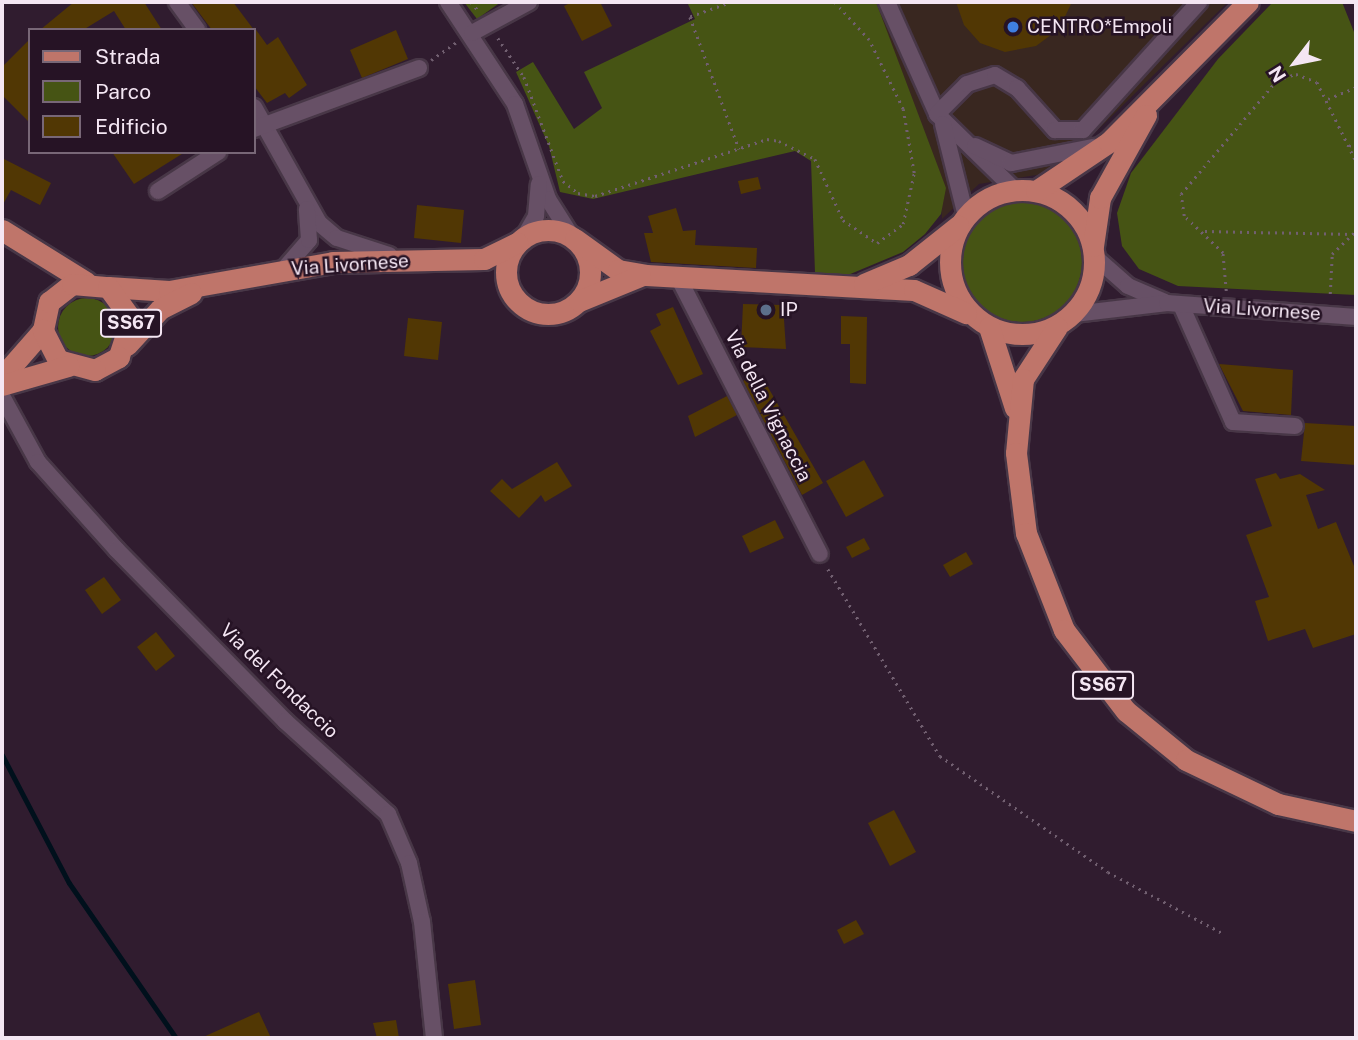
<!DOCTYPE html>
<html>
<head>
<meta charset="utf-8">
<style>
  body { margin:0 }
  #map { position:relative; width:1358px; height:1040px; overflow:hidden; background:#301c2f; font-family:"Public Sans",sans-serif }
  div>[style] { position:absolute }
  .commercial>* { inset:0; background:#392720 }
  .green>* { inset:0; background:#465414 }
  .round { border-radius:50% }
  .stream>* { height:5px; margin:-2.5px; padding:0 2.5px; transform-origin:2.5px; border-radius:2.5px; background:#00101c }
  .building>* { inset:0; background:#513704 }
  .path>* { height:2.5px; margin-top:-1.25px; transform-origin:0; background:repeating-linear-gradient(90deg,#715f70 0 2px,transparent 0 7px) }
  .roads { filter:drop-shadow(2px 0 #483747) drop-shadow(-2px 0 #483747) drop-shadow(0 2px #483747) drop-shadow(0 -2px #483747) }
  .minor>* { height:16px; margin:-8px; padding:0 8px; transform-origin:8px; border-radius:8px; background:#675066 }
  .major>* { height:21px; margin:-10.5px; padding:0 10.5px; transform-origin:10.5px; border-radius:10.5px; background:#bf756a }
  .major>.ring { margin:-10.5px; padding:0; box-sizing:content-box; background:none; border:21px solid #bf756a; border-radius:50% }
  .dots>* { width:19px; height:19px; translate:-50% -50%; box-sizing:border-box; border:4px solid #261325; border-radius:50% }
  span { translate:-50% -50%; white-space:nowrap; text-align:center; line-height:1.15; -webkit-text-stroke:5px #261325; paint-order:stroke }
  .shield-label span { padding:2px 5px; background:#261325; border:2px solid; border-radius:5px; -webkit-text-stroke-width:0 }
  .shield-label { font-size:18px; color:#f4e6f3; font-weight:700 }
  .poi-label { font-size:19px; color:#f4e6f3 }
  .left { translate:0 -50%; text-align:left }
  .street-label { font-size:19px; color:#f4e6f3 }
  .frame { position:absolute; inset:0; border:4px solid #f4e6f3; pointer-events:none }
  .legend { position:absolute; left:28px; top:28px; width:228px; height:126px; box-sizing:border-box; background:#261325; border:2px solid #786777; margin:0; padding:9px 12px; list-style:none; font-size:21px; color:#f4e6f3 }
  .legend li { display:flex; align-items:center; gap:14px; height:35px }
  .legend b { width:35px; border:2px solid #786777 }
  .north { position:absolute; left:1260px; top:28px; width:70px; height:70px; -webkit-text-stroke:5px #261325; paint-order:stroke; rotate:238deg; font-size:19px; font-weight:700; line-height:28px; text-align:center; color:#f4e6f3 }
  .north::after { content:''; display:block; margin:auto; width:24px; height:32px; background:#f4e6f3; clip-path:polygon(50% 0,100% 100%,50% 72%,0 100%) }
</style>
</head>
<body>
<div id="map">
  <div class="commercial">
    <i style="clip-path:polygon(875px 2px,1228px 2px,1055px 172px,979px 184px,942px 219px,940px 185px)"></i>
  </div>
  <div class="green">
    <i style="clip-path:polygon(464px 2px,501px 2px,477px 19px)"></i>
    <i style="clip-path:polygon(687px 2px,876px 2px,946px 188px,941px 214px,925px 234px,903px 252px,848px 275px,815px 273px,811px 161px,795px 151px,593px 199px,560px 192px,549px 146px,516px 72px,533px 62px,574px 129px,602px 108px,584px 72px,695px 19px)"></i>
    <i style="clip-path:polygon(1273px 2px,1342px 2px,1356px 37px,1356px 295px,1178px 286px,1139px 269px,1122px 246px,1117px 213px,1131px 173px,1218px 59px)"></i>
    <i class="round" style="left:962px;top:202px;width:120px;height:120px"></i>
    <i class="round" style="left:58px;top:298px;width:58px;height:58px"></i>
  </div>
  <div class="stream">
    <i style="left:2px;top:755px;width:144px;rotate:62.4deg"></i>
    <i style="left:69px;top:883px;width:188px;rotate:55.4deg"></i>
  </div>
  <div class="building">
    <i style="clip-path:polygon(74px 2px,144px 2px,162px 30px,126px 30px,114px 11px,83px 30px,40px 30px)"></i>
    <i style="clip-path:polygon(191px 2px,233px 2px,254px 30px,212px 30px)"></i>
    <i style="clip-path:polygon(572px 2px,600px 2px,612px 26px,582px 41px,564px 6px)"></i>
    <i style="clip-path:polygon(956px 2px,1072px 2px,1059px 29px,1036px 46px,1005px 52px,980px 43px,964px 25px)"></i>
    <i style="clip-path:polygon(254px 27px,267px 45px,278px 37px,307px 85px,289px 98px,285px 93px,267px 103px,254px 86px)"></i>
    <i style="clip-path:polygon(396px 30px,408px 59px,362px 78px,350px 50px)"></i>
    <i style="clip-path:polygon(30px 39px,30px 123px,2px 95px,2px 67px)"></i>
    <i style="clip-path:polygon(112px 152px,185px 152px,134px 184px)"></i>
    <i style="clip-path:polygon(2px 158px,51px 183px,40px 205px,11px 190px,2px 206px)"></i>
    <i style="clip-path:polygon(758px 177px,761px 189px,741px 194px,738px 181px)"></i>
    <i style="clip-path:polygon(417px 205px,464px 210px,461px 243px,414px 238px)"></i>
    <i style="clip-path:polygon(676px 208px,683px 231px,696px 230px,695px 245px,757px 248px,756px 268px,651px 262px,644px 233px,653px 233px,648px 216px)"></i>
    <i style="clip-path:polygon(743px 304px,783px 305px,786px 349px,741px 347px)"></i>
    <i style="clip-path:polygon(673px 307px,703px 374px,678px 385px,650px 331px,661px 325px,656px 314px)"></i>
    <i style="clip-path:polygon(841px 316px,867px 317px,866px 384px,850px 383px,850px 344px,841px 344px)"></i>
    <i style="clip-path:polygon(408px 318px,442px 322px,438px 360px,404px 356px)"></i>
    <i style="clip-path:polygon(1219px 364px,1293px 370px,1291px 415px,1243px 411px)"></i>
    <i style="clip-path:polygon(749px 378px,754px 388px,765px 382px,823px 483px,802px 495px,743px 381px)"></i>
    <i style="clip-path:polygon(727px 396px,737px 415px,695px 437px,688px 416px)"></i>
    <i style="clip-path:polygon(1305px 423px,1356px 426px,1356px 465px,1301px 461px)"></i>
    <i style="clip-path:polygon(864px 460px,884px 496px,846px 517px,826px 481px)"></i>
    <i style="clip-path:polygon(557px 462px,572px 486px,545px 502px,541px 495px,519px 518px,490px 491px,502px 479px,512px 489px)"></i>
    <i style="clip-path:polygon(1276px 473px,1280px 479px,1300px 474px,1325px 490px,1306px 495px,1318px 529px,1336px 522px,1356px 571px,1356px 634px,1313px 648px,1305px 629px,1268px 641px,1255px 601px,1269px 597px,1246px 535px,1272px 526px,1255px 479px)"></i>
    <i style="clip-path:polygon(775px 520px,784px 538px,750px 553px,742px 536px)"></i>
    <i style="clip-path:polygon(864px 538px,870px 549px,852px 558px,846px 547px)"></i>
    <i style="clip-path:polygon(966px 552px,973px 564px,950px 577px,943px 565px)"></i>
    <i style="clip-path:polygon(104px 577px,121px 600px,102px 614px,85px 590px)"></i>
    <i style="clip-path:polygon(156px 632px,175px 656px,156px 671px,137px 647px)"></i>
    <i style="clip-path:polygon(894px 810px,916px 852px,890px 866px,868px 823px)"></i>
    <i style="clip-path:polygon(856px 920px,864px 934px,844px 944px,837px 930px)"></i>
    <i style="clip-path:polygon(475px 980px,481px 1025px,454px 1029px,448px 984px)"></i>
    <i style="clip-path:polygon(259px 1012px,271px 1038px,201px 1038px)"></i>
    <i style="clip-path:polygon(396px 1020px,399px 1038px,377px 1038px,373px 1023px)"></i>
  </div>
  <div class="path">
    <i style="left:471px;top:2px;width:11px;rotate:49deg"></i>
    <i style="left:732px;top:2px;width:45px;rotate:160.3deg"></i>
    <i style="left:690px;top:17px;width:141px;rotate:69.6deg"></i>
    <i style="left:498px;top:38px;width:47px;rotate:56.3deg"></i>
    <i style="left:524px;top:77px;width:111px;rotate:69.4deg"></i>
    <i style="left:563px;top:181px;width:19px;rotate:39deg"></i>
    <i style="left:578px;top:193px;width:17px;rotate:10deg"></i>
    <i style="left:595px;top:196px;width:181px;rotate:-18.3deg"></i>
    <i style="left:767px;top:139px;width:12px;rotate:9deg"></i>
    <i style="left:779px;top:141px;width:40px;rotate:26.6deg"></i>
    <i style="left:815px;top:159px;width:67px;rotate:65.3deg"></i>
    <i style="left:843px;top:220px;width:41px;rotate:34.1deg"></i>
    <i style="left:877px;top:243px;width:32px;rotate:-36deg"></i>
    <i style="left:903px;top:224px;width:52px;rotate:-77.8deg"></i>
    <i style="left:914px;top:173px;width:65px;rotate:-99.8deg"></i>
    <i style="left:903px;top:109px;width:77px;rotate:-116.2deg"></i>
    <i style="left:869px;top:40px;width:52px;rotate:-132.6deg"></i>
    <i style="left:431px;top:60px;width:32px;rotate:-35deg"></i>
    <i style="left:1328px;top:99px;width:30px;rotate:-23deg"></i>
    <i style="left:1349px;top:146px;width:8px;rotate:-30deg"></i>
    <i style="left:1205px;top:231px;width:147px;rotate:1.2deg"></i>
    <i style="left:1226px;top:291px;width:38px;rotate:-95deg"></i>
    <i style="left:1223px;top:253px;width:54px;rotate:-136.5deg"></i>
    <i style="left:1184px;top:216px;width:22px;rotate:-98deg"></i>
    <i style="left:1181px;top:194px;width:149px;rotate:-49.9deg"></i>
    <i style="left:1277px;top:80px;width:20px;rotate:-18deg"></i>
    <i style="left:1296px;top:74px;width:22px;rotate:21deg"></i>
    <i style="left:1317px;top:82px;width:88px;rotate:63.7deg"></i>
    <i style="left:1330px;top:294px;width:40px;rotate:-87.1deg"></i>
    <i style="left:1332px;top:254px;width:33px;rotate:-44deg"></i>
    <i style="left:828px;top:569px;width:218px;rotate:59.1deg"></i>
    <i style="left:940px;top:756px;width:204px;rotate:34.6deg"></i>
    <i style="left:1108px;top:872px;width:132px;rotate:28.1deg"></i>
  </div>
  <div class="roads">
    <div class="minor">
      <i style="left:177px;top:2px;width:34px;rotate:54deg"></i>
      <i style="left:448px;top:2px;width:122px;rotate:56.7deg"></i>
      <i style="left:515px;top:104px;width:101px;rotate:70.8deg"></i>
      <i style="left:548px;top:199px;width:45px;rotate:57.7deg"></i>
      <i style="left:887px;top:2px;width:123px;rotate:65.9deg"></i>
      <i style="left:937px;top:114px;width:109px;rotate:44.3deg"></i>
      <i style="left:472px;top:33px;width:65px;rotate:-28.5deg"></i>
      <i style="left:254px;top:107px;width:133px;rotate:60.7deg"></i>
      <i style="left:319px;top:223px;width:23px;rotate:40deg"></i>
      <i style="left:337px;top:238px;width:55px;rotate:18.1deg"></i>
      <i style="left:937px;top:114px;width:42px;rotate:-45deg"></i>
      <i style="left:967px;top:84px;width:29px;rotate:-18deg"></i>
      <i style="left:995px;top:75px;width:26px;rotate:31deg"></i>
      <i style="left:1017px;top:88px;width:57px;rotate:47.9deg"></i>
      <i style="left:1055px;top:130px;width:28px"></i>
      <i style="left:1083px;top:130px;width:173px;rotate:-47.8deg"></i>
      <i style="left:943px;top:124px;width:95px;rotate:76deg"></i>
      <i style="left:254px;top:129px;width:176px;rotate:-20.3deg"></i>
      <i style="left:975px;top:146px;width:40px;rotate:25deg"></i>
      <i style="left:1011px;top:163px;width:84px;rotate:-11deg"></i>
      <i style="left:158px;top:191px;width:72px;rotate:-33deg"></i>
      <i style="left:524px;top:237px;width:24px;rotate:-60deg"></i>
      <i style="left:536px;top:216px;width:32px;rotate:-85deg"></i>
      <i style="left:1094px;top:256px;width:45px;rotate:41.4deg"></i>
      <i style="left:1128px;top:286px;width:40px;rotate:23.4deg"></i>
      <i style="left:284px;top:269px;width:38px;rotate:-49deg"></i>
      <i style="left:309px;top:240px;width:31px;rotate:-94deg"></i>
      <i style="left:678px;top:277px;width:311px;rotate:62.9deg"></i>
      <i style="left:1181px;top:305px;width:128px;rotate:66deg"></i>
      <i style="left:1233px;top:422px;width:62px;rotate:3.7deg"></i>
      <i style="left:1074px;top:314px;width:94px;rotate:-6.7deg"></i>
      <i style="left:1167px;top:303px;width:190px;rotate:4.2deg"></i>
      <i style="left:2px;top:396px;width:75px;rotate:61.4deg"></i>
      <i style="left:38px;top:462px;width:118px;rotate:48.1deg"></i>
      <i style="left:117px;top:550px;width:240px;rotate:45.5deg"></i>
      <i style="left:285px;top:721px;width:139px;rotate:42.1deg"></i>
      <i style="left:388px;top:814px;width:53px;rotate:66.8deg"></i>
      <i style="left:409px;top:863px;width:60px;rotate:77.6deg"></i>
      <i style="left:422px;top:922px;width:117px;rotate:84.1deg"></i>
    </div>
    <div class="major">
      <i class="ring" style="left:950px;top:190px;width:123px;height:123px"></i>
      <i style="left:1036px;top:191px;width:88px;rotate:-33.9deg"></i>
      <i style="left:1109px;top:142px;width:197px;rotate:-45.2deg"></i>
      <i style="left:2px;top:230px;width:99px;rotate:31.8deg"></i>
      <i class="ring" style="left:506px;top:230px;width:63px;height:63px"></i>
      <i style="left:575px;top:239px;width:53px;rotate:35.8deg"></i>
      <i style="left:618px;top:270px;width:28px;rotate:10deg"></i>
      <i style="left:646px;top:275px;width:268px;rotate:3.2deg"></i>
      <i style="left:914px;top:290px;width:57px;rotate:23.9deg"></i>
      <i style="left:1093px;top:246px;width:49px;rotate:-81.7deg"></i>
      <i style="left:1100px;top:198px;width:95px;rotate:-61deg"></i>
      <i style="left:864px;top:284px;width:49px;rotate:-22.9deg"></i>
      <i style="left:909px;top:265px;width:63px;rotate:-38.5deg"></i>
      <i style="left:108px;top:287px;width:61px;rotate:3.8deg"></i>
      <i style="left:169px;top:291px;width:167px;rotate:-10deg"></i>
      <i style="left:333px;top:262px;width:151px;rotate:-1.1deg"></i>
      <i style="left:484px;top:259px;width:37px;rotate:-26deg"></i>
      <i style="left:579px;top:301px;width:66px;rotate:-22.3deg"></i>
      <i style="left:989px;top:327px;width:85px;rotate:72.2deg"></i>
      <i style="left:1057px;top:327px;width:62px;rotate:123.2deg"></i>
      <i style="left:1023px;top:379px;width:74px;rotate:95.4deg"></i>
      <i style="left:1016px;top:453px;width:81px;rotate:82.9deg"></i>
      <i style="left:1026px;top:533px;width:104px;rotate:68.6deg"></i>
      <i style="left:1064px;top:630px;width:102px;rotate:52.6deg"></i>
      <i style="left:1126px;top:711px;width:77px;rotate:39.2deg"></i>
      <i style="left:1186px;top:760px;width:102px;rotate:25.6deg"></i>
      <i style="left:1278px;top:804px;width:80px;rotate:12.3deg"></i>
      <i style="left:127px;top:345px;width:49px;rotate:-47.5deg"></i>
      <i style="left:160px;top:309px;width:35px;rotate:-27deg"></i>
      <i style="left:2px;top:377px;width:62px;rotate:-48.9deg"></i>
      <i style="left:43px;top:330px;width:29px;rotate:-78deg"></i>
      <i style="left:49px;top:302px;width:29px;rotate:-38deg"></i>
      <i style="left:72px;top:284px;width:36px;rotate:5deg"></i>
      <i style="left:108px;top:287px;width:39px;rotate:54deg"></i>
      <i style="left:131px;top:319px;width:40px;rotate:108deg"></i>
      <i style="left:119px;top:357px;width:27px;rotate:152deg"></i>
      <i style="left:95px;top:370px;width:38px;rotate:-165deg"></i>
      <i style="left:58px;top:360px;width:34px;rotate:-117deg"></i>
      <i style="left:2px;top:385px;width:69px;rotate:-16.1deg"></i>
    </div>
  </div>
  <div class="dots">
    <i style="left:1013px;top:27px;background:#3f7fe0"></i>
    <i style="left:766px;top:310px;background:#5c6f8a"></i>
  </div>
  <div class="shield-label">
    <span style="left:131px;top:323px">SS67</span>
    <span style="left:1103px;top:685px">SS67</span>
  </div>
  <div class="poi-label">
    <span class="left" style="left:1027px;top:27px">CENTRO*Empoli</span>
    <span class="left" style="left:780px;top:310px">IP</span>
  </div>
  <div class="street-label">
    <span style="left:350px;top:265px;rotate:-4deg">Via Livornese</span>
    <span style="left:1262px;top:310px;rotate:4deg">Via Livornese</span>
    <span style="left:768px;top:406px;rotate:63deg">Via della Vignaccia</span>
    <span style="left:279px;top:681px;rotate:44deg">Via del Fondaccio</span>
  </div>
  <div class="frame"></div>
  <ul class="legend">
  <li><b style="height:9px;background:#bf756a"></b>Strada</li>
  <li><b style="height:19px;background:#465414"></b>Parco</li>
  <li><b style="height:19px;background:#513704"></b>Edificio</li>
  </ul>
  <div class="north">N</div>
</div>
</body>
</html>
